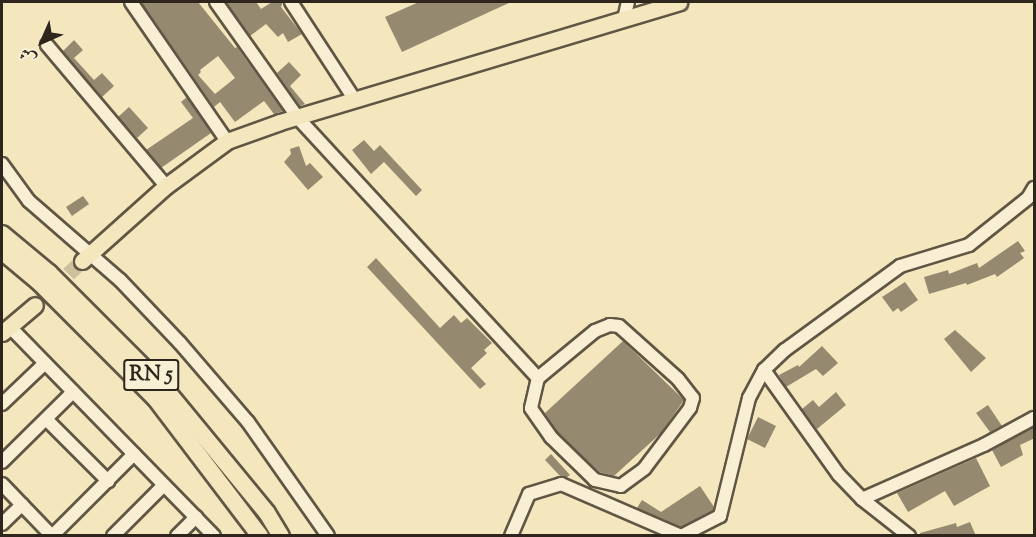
<!DOCTYPE html>
<html>
<head>
<meta charset="utf-8">
<style>
  body { margin:0 }
  #map { position:relative; width:1036px; height:537px; overflow:hidden; background:#f4e7bd; font-family:"Sorts Mill Goudy",Amiri,serif }
  div>[style] { position:absolute }
  .building>* { inset:0; background:#958a70 }
  .major-tunnel>* { height:15px; margin-top:-7.5px; transform-origin:0; background:repeating-linear-gradient(90deg,#ccc09d 0 15px,transparent 0 23px) }
  .roads { filter:drop-shadow(2px 0 #605644) drop-shadow(-2px 0 #605644) drop-shadow(0 2px #605644) drop-shadow(0 -2px #605644) }
  .minor>* { height:12px; margin:-6px; padding:0 6px; transform-origin:6px; border-radius:6px; background:#f8efd4 }
  .major>* { height:15px; margin:-7.5px; padding:0 7.5px; transform-origin:7.5px; border-radius:7.5px; background:#f4e7bd }
  .highway>* { height:16px; margin:-8px; padding:0 8px; transform-origin:8px; border-radius:8px; background:#f4e7bd }
  span { translate:-50% -50%; white-space:nowrap; text-align:center; line-height:1.15; -webkit-text-stroke:5px #f8efd4; paint-order:stroke }
  .shield-label span { padding:2px 4px; background:#f8efd4; border:2px solid; border-radius:4px; -webkit-text-stroke-width:0 }
  .shield-label { font-size:21px; color:#2e251c; font-weight:700 }
  .frame { position:absolute; inset:0; border:3px solid #2e251c; pointer-events:none }
  .north { position:absolute; left:12px; top:12px; width:60px; height:60px; -webkit-text-stroke:4px #f8efd4; paint-order:stroke; rotate:225deg; font-size:16px; font-weight:700; line-height:24px; text-align:center; color:#2e251c }
  .north::after { content:''; display:block; margin:auto; width:21px; height:27px; background:#2e251c; clip-path:polygon(50% 0,100% 100%,50% 72%,0 100%) }
</style>
</head>
<body>
<div id="map">
  <div class="building">
    <i style="clip-path:polygon(evenodd,141px 2px,198px 2px,235px 48px,237px 47px,283px 111px,274px 114px,264px 101px,235px 122px,220px 102px,214px 107px,141px 2px,218px 56px,235px 78px,215px 94px,198px 75px,201px 72px,200px 70px,218px 56px)"></i>
    <i style="clip-path:polygon(226px 2px,256px 2px,261px 9px,272px 2px,283px 2px,281px 7px,302px 34px,288px 42px,283px 33px,278px 37px,266px 24px,250px 36px)"></i>
    <i style="clip-path:polygon(419px 2px,511px 2px,402px 52px,385px 17px)"></i>
    <i style="clip-path:polygon(74px 40px,83px 50px,74px 58px,94px 80px,102px 73px,114px 86px,102px 97px,63px 51px)"></i>
    <i style="clip-path:polygon(289px 62px,301px 75px,290px 86px,305px 104px,300px 106px,277px 73px)"></i>
    <i style="clip-path:polygon(187px 97px,211px 133px,161px 168px,146px 150px,193px 118px,181px 102px)"></i>
    <i style="clip-path:polygon(129px 107px,148px 128px,137px 138px,118px 117px)"></i>
    <i style="clip-path:polygon(364px 140px,374px 151px,380px 145px,422px 190px,416px 196px,384px 162px,371px 174px,352px 150px)"></i>
    <i style="clip-path:polygon(299px 146px,306px 166px,310px 163px,323px 177px,308px 190px,284px 162px,291px 154px,290px 149px)"></i>
    <i style="clip-path:polygon(83px 196px,89px 204px,72px 216px,66px 207px)"></i>
    <i style="clip-path:polygon(1018px 241px,1025px 251px,1020px 253px,1024px 258px,997px 277px,995px 274px,967px 285px,966px 283px,929px 294px,924px 277px,948px 270px,949px 274px,977px 263px,979px 268px)"></i>
    <i style="clip-path:polygon(376px 258px,440px 328px,454px 315px,461px 323px,467px 318px,492px 343px,484px 350px,487px 353px,471px 368px,486px 384px,480px 389px,367px 267px)"></i>
    <i style="clip-path:polygon(905px 282px,918px 300px,901px 312px,898px 308px,893px 312px,882px 297px)"></i>
    <i style="clip-path:polygon(955px 330px,986px 358px,971px 372px,944px 339px)"></i>
    <i style="clip-path:polygon(623px 341px,684px 400px,661px 433px,614px 476px,599px 472px,557px 432px,545px 413px)"></i>
    <i style="clip-path:polygon(822px 346px,838px 363px,823px 376px,816px 369px,786px 387px,779px 375px,798px 365px,799px 367px)"></i>
    <i style="clip-path:polygon(836px 392px,846px 405px,817px 429px,802px 409px,813px 400px,819px 407px)"></i>
    <i style="clip-path:polygon(988px 405px,1002px 426px,990px 432px,976px 413px)"></i>
    <i style="clip-path:polygon(758px 417px,776px 426px,765px 448px,747px 439px)"></i>
    <i style="clip-path:polygon(1035px 427px,1035px 438px,1020px 445px,1023px 455px,1001px 467px,992px 450px)"></i>
    <i style="clip-path:polygon(551px 454px,570px 475px,567px 477px,560px 476px,545px 460px)"></i>
    <i style="clip-path:polygon(976px 458px,990px 486px,954px 506px,945px 491px,908px 512px,897px 493px)"></i>
    <i style="clip-path:polygon(700px 486px,714px 507px,713px 510px,681px 527px,637px 508px,642px 500px,661px 512px)"></i>
    <i style="clip-path:polygon(970px 522px,976px 536px,920px 536px,920px 533px,956px 523px,957px 527px)"></i>
  </div>
  <div class="major-tunnel">
    <i style="left:35px;top:305px;width:64px;rotate:-43.1deg"></i>
  </div>
  <div class="roads">
    <div class="minor">
      <i style="left:131px;top:2px;width:169px;rotate:55.4deg"></i>
      <i style="left:216px;top:2px;width:142px;rotate:54.7deg"></i>
      <i style="left:298px;top:118px;width:354px;rotate:47.3deg"></i>
      <i style="left:291px;top:2px;width:117px;rotate:56.9deg"></i>
      <i style="left:624px;top:19px;width:17px;rotate:-77deg"></i>
      <i style="left:47px;top:45px;width:185px;rotate:49.8deg"></i>
      <i style="left:2px;top:164px;width:46px;rotate:53.9deg"></i>
      <i style="left:29px;top:201px;width:121px;rotate:41deg"></i>
      <i style="left:120px;top:280px;width:87px;rotate:46.4deg"></i>
      <i style="left:180px;top:343px;width:104px;rotate:49.3deg"></i>
      <i style="left:248px;top:422px;width:139px;rotate:54.9deg"></i>
      <i style="left:610px;top:325px;width:9px;rotate:6deg"></i>
      <i style="left:619px;top:326px;width:79px;rotate:41.9deg"></i>
      <i style="left:678px;top:379px;width:24px;rotate:52deg"></i>
      <i style="left:693px;top:398px;width:10px;rotate:107deg"></i>
      <i style="left:690px;top:408px;width:76px;rotate:127deg"></i>
      <i style="left:644px;top:469px;width:29px;rotate:144deg"></i>
      <i style="left:621px;top:486px;width:27px;rotate:-167deg"></i>
      <i style="left:595px;top:480px;width:62px;rotate:-135.7deg"></i>
      <i style="left:551px;top:437px;width:35px;rotate:-125deg"></i>
      <i style="left:531px;top:408px;width:31px;rotate:-77deg"></i>
      <i style="left:538px;top:378px;width:74px;rotate:-39.5deg"></i>
      <i style="left:595px;top:331px;width:16px;rotate:-22deg"></i>
      <i style="left:10px;top:327px;width:292px;rotate:45.7deg"></i>
      <i style="left:764px;top:370px;width:129px;rotate:54.5deg"></i>
      <i style="left:839px;top:475px;width:33px;rotate:46deg"></i>
      <i style="left:862px;top:499px;width:60px;rotate:38.2deg"></i>
      <i style="left:2px;top:404px;width:59px;rotate:-43.6deg"></i>
      <i style="left:46px;top:419px;width:88px;rotate:45deg"></i>
      <i style="left:2px;top:462px;width:100px;rotate:-44.6deg"></i>
      <i style="left:2px;top:484px;width:72px;rotate:46.1deg"></i>
      <i style="left:862px;top:499px;width:133px;rotate:-23.9deg"></i>
      <i style="left:984px;top:445px;width:57px;rotate:-28.4deg"></i>
      <i style="left:2px;top:524px;width:28px;rotate:-44deg"></i>
      <i style="left:52px;top:536px;width:116px;rotate:-45deg"></i>
      <i style="left:113px;top:536px;width:72px;rotate:-45deg"></i>
      <i style="left:177px;top:536px;width:27px;rotate:-45deg"></i>
      <i style="left:511px;top:536px;width:46px;rotate:-66.8deg"></i>
      <i style="left:529px;top:494px;width:34px;rotate:-17deg"></i>
      <i style="left:561px;top:484px;width:131px;rotate:23.4deg"></i>
      <i style="left:681px;top:536px;width:44px;rotate:-27.1deg"></i>
      <i style="left:720px;top:516px;width:122px;rotate:-76.2deg"></i>
      <i style="left:749px;top:398px;width:32px;rotate:-62deg"></i>
      <i style="left:764px;top:370px;width:29px;rotate:-44deg"></i>
      <i style="left:785px;top:350px;width:142px;rotate:-36.1deg"></i>
      <i style="left:900px;top:266px;width:72px;rotate:-16.9deg"></i>
      <i style="left:969px;top:245px;width:75px;rotate:-38.5deg"></i>
      <i style="left:1028px;top:198px;width:12px;rotate:-59deg"></i>
    </div>
    <div class="major">
      <i style="left:82px;top:261px;width:113px;rotate:-41.8deg"></i>
      <i style="left:166px;top:186px;width:76px;rotate:-36.4deg"></i>
      <i style="left:227px;top:141px;width:56px;rotate:-19.7deg"></i>
      <i style="left:280px;top:122px;width:417px;rotate:-16.7deg"></i>
      <i style="left:2px;top:333px;width:43px;rotate:-40.3deg"></i>
    </div>
    <div class="highway">
      <i style="left:2px;top:234px;width:61px;rotate:39.7deg"></i>
      <i style="left:49px;top:273px;width:165px;rotate:45deg"></i>
      <i style="left:166px;top:390px;width:159px;rotate:50.6deg"></i>
      <i style="left:267px;top:513px;width:27px;rotate:59deg"></i>
      <i style="left:2px;top:251px;width:48px;rotate:40deg"></i>
      <i style="left:39px;top:282px;width:165px;rotate:45deg"></i>
      <i style="left:156px;top:399px;width:172px;rotate:52.8deg"></i>
    </div>
  </div>
  <div class="shield-label">
    <span style="left:151px;top:375px">RN 5</span>
  </div>
  <div class="frame"></div>
  <div class="north">ش</div>
</div>
</body>
</html>
